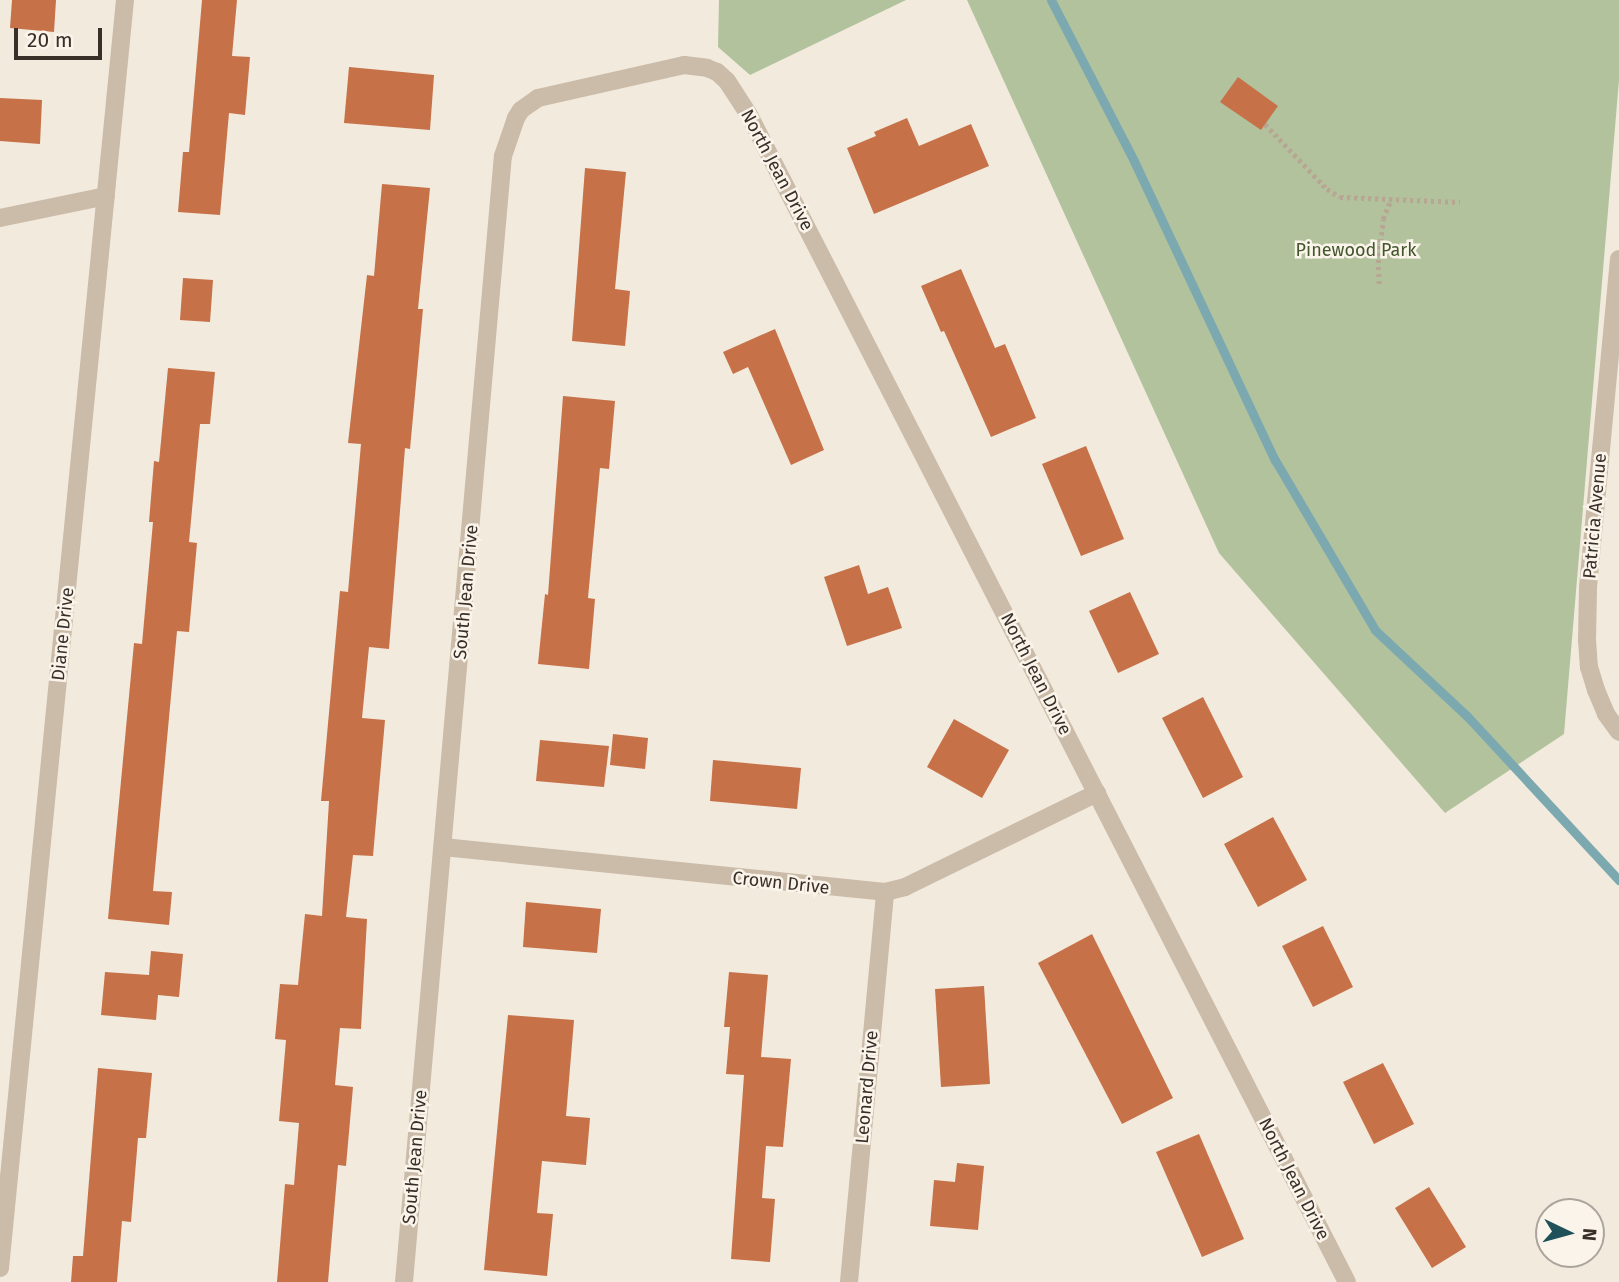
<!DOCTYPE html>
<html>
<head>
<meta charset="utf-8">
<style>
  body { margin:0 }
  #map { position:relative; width:1619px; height:1282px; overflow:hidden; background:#f2eadd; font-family:"Fira Sans",sans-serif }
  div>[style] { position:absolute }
  .green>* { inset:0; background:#b2c29d }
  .stream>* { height:9px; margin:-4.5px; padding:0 4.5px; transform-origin:4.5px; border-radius:4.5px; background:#7ca9b0 }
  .building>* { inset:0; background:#c67148 }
  .path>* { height:4.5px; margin-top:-2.25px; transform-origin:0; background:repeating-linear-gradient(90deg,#b7a693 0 3.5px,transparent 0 7px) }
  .minor>* { height:18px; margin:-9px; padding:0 9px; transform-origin:9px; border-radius:9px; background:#cbbba9 }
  span { translate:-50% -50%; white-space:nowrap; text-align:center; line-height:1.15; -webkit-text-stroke:5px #faf4ea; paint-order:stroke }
  .street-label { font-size:18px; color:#382f29 }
  .park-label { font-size:18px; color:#43562d }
  .north { position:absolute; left:1535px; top:1198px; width:70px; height:70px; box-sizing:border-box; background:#faf4ea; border:2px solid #aca59d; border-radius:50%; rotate:95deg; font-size:19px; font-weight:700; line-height:28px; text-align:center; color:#382f29 }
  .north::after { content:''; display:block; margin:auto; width:24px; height:32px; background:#1e515a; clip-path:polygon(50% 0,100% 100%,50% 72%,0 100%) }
  .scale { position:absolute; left:14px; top:28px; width:88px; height:32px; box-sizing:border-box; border:4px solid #382f29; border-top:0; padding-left:9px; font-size:21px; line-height:24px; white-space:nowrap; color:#382f29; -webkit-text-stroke:5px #faf4ea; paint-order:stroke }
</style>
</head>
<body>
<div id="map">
  <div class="green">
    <i style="clip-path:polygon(719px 0,906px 0,750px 75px,718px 47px)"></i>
    <i style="clip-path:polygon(967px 0,1619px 0,1619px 80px,1564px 734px,1445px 813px,1219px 553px)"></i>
  </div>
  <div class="stream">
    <i style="left:1051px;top:0;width:181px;rotate:62.7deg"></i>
    <i style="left:1134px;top:161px;width:331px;rotate:64.8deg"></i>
    <i style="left:1275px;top:460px;width:197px;rotate:59.5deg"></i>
    <i style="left:1375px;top:630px;width:126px;rotate:43.1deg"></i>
    <i style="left:1467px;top:716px;width:224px;rotate:47.2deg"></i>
  </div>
  <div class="building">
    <i style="clip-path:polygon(12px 0,56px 0,54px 32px,10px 28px)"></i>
    <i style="clip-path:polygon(202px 0,237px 0,232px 56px,250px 57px,245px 115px,229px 113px,220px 215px,178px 212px,183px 152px,189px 152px)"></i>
    <i style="clip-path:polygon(349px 67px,434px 75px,430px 130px,344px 123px)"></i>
    <i style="clip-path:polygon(1238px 77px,1278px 106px,1261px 130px,1220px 102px)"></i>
    <i style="clip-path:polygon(0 98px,42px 100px,40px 144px,0 141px)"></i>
    <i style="clip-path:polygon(907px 118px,919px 146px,971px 124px,989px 166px,874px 214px,847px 148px,876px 136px,874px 132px)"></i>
    <i style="clip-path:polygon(585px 168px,626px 172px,615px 289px,630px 291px,625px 346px,572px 341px)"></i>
    <i style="clip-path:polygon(382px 184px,430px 188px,418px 309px,423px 309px,410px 449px,405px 448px,389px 649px,369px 647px,362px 718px,385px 720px,373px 856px,353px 855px,346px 917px,367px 919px,361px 1029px,340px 1028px,335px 1085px,353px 1087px,346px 1166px,338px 1165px,328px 1282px,277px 1282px,285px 1184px,294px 1185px,299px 1123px,279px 1121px,286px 1040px,275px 1039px,280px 984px,298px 985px,305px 914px,322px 916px,329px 801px,321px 801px,340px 591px,348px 592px,361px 444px,348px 443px,367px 275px,374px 276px)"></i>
    <i style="clip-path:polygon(961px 269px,995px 348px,1005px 344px,1036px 418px,991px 437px,944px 331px,941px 332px,921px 286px)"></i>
    <i style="clip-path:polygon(183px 278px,213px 280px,210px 322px,180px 320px)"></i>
    <i style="clip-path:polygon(775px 329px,824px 450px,791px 465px,748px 367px,733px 374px,723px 352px)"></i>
    <i style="clip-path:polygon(168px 368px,215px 372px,210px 424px,200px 424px,189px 542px,197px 543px,189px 632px,177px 631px,153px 891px,172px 892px,169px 925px,108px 919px,134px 643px,142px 644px,153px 522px,149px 522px,154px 461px,159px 462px)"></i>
    <i style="clip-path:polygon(563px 396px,615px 401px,609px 469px,600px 468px,588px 598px,595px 599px,589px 669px,538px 664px,545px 594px,548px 595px)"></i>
    <i style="clip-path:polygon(1086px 446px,1124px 539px,1081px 556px,1042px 464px)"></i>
    <i style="clip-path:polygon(859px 565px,868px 594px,888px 587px,902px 628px,847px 646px,824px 577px)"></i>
    <i style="clip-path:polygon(1130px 592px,1159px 654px,1118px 673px,1089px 611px)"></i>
    <i style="clip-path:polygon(1203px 697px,1243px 777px,1203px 798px,1162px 718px)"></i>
    <i style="clip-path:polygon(954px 719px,1009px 750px,982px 798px,927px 767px)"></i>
    <i style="clip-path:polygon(613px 734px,648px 738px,645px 769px,610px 765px)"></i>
    <i style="clip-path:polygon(540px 740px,609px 746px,604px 787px,536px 781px)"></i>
    <i style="clip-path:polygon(713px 760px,801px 768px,797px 809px,710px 801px)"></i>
    <i style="clip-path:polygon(1273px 817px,1307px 880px,1258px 907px,1224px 844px)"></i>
    <i style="clip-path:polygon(526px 902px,601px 909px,597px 953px,523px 947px)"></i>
    <i style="clip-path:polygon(1323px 926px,1353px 987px,1313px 1007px,1282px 946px)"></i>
    <i style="clip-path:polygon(1092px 934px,1173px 1098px,1122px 1124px,1038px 963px)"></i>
    <i style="clip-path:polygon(151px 951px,183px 954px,179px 997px,158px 995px,156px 1020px,101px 1015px,105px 972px,149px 975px)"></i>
    <i style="clip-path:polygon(729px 972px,768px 975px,761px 1057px,791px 1059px,783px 1147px,766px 1146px,762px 1198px,775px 1199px,770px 1262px,731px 1259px,744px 1075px,726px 1074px,730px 1027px,724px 1027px)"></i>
    <i style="clip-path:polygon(984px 986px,990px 1084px,941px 1087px,935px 989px)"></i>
    <i style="clip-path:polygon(508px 1015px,574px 1020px,566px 1116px,590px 1118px,586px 1165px,542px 1161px,537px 1213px,553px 1214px,547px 1276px,484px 1270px)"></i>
    <i style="clip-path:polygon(1383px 1063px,1414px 1124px,1374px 1144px,1343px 1082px)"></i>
    <i style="clip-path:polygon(98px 1068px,152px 1073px,146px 1138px,138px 1138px,131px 1222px,122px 1221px,117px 1282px,71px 1282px,73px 1256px,83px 1256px)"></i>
    <i style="clip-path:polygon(1199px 1134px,1244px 1239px,1202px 1257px,1156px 1152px)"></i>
    <i style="clip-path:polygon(957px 1163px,984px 1166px,978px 1230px,930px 1226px,934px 1180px,955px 1182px)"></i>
    <i style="clip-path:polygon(1429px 1187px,1466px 1247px,1432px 1268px,1395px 1208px)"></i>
  </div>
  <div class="path">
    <i style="left:1265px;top:124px;width:90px;rotate:46.4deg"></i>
    <i style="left:1327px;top:189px;width:15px;rotate:32deg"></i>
    <i style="left:1340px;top:197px;width:120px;rotate:2.4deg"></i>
    <i style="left:1379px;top:284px;width:21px;rotate:-93deg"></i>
    <i style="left:1378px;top:263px;width:44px;rotate:-83.5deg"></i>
    <i style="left:1383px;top:219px;width:22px;rotate:-68deg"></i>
  </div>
  <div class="minor">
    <i style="left:0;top:218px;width:108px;rotate:-11.7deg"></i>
    <i style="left:1619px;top:259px;width:330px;rotate:95.4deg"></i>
    <i style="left:1588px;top:588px;width:52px;rotate:91.1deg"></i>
    <i style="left:1587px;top:640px;width:27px;rotate:86deg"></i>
    <i style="left:1589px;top:667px;width:24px;rotate:73deg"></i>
    <i style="left:1596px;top:690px;width:26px;rotate:67deg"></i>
    <i style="left:1606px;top:714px;width:22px;rotate:54deg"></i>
    <i style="left:443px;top:847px;width:444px;rotate:5.8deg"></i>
    <i style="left:885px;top:892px;width:21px;rotate:-14deg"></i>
    <i style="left:905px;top:887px;width:214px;rotate:-26.1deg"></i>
    <i style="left:0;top:1268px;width:1274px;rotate:-84.37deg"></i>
    <i style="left:404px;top:1282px;width:1130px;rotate:-84.98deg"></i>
    <i style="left:503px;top:156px;width:40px;rotate:-71.1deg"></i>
    <i style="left:516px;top:118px;width:9px;rotate:-58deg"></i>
    <i style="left:521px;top:110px;width:21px;rotate:-35deg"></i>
    <i style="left:538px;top:98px;width:150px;rotate:-12.7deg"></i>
    <i style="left:684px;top:65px;width:23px;rotate:7deg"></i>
    <i style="left:707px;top:68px;width:11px;rotate:22deg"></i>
    <i style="left:717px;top:72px;width:13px;rotate:42deg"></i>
    <i style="left:727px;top:81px;width:40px;rotate:57.1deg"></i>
    <i style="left:749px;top:115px;width:1311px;rotate:62.87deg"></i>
    <i style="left:849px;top:1282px;width:392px;rotate:-84.7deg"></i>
  </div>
  <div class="street-label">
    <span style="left:777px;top:170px;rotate:62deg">North Jean Drive</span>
    <span style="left:1595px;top:516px;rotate:-85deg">Patricia Avenue</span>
    <span style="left:466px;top:592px;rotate:-85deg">South Jean Drive</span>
    <span style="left:63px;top:634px;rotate:-84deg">Diane Drive</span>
    <span style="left:1036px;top:674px;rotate:63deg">North Jean Drive</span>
    <span style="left:781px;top:883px;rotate:6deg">Crown Drive</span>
    <span style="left:867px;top:1087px;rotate:-85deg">Leonard Drive</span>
    <span style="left:415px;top:1157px;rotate:-85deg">South Jean Drive</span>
    <span style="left:1294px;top:1179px;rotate:63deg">North Jean Drive</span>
  </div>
  <div class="park-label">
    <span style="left:1356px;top:250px">Pinewood Park</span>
  </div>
  <div class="north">N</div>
  <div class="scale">20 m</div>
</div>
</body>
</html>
